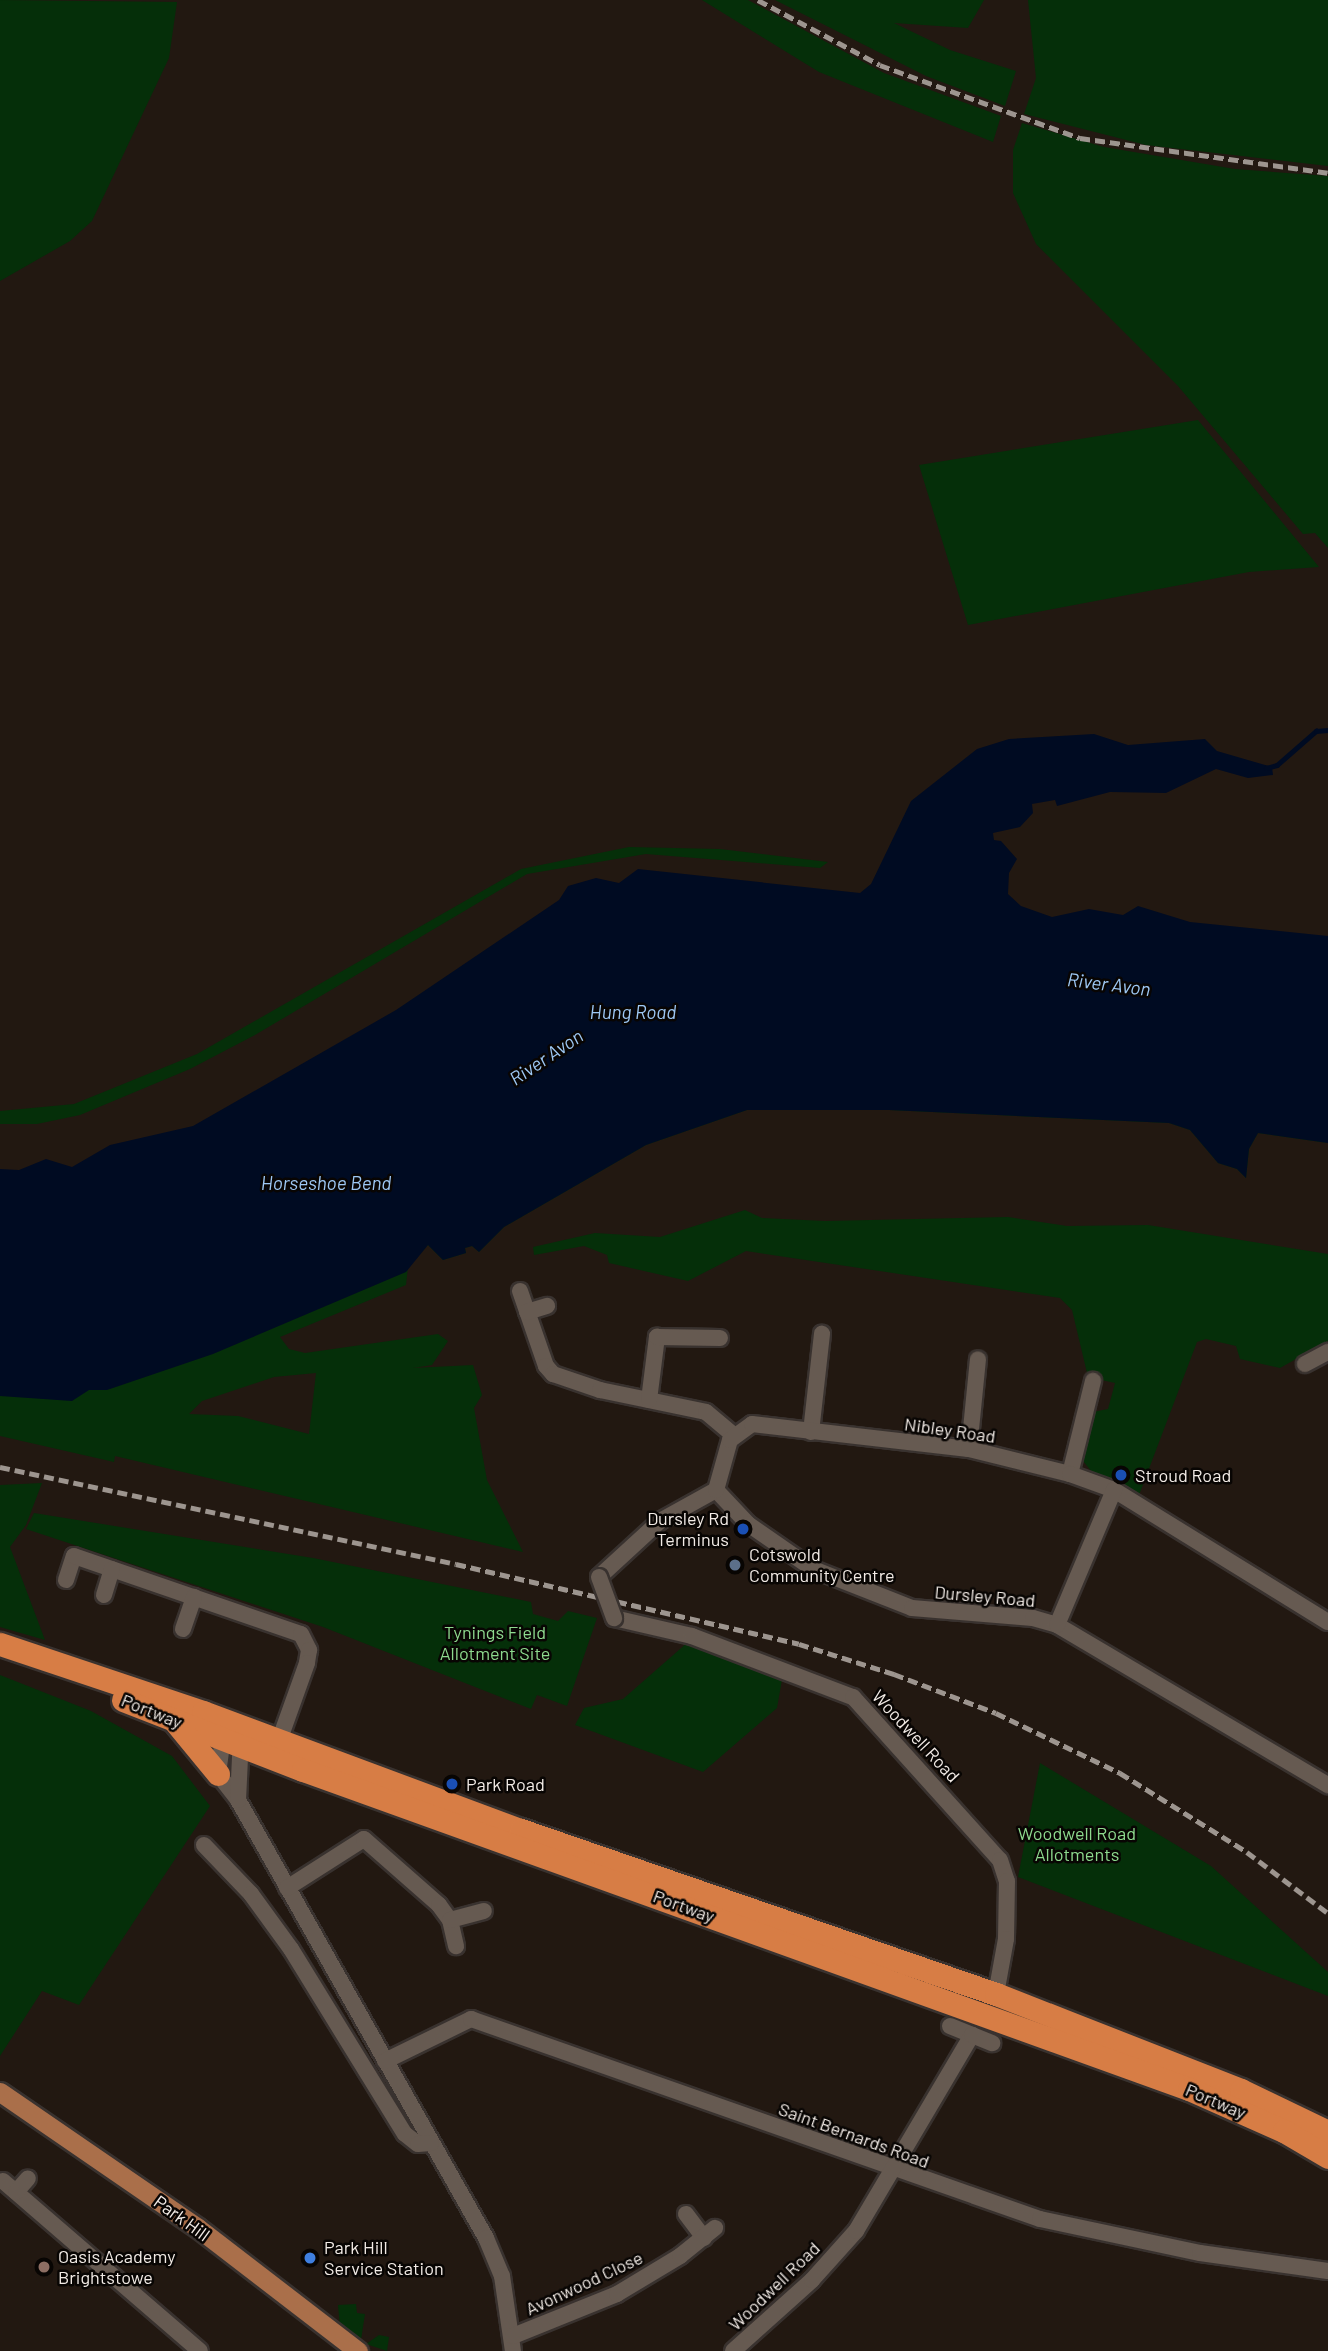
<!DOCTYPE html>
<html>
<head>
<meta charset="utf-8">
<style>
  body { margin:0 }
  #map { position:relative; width:1328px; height:2351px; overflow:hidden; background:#221811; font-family:Barlow,sans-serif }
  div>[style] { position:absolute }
  .green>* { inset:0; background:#052f09 }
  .water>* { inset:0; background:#000b22 }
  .stream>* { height:4.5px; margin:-2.25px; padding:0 2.25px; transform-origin:2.25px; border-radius:2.25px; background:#000b22 }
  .roads { filter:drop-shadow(2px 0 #39322f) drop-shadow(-2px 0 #39322f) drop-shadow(0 2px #39322f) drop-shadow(0 -2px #39322f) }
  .minor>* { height:16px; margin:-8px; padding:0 8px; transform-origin:8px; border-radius:8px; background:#665a51 }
  .major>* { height:19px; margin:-9.5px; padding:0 9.5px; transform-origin:9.5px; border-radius:9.5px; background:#aa6f4a }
  .highway>* { height:23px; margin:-11.5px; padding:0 11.5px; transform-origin:11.5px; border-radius:11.5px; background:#d77d45 }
  .rail>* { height:4.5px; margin-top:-2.25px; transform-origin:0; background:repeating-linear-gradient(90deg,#9d958f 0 10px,transparent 0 15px) }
  .bridges { filter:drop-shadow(2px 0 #39322f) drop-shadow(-2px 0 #39322f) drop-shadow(0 2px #39322f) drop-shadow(0 -2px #39322f) }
  .minor-bridge>* { height:16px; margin:-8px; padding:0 8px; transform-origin:8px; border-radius:8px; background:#665a51 }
  .dots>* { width:19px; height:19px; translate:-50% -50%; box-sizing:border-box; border:4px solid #080503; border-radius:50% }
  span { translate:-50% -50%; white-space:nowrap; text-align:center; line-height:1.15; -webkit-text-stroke:5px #080503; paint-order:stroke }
  .street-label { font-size:18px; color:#f2ebe6 }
  .poi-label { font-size:18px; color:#f2ebe6 }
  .left { translate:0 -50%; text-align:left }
  .right { translate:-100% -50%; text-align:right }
  .park-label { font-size:18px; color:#8eda8e }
  .water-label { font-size:19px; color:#9ec8f4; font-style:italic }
</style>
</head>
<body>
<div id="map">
  <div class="green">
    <i style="clip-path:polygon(0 0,177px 2px,169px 58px,92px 221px,70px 241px,0 281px)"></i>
    <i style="clip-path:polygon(702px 0,748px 0,884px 73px,1001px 116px,993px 142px,819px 72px)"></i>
    <i style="clip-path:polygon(775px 0,984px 0,968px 28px,894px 23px,950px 50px,1016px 71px,1005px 106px,926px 76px)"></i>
    <i style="clip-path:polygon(1028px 0,1328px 0,1328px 166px,1146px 145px,1024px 114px,1036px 78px)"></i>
    <i style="clip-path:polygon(1022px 123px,1104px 147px,1235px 169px,1328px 176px,1328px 548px,1315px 533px,1303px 534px,1178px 386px,1036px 244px,1013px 193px,1013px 150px)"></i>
    <i style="clip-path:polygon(1198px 420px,1319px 567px,1249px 572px,968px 625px,919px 465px)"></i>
    <i style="clip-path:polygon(629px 847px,720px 849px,828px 862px,820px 868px,646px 854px,527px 874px,255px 1035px,190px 1069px,80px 1115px,37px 1124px,0 1124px,0 1111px,74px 1104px,197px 1054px,521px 869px)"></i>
    <i style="clip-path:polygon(evenodd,750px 998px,1328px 1143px,1258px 1133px,1249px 1149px,1246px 1178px,1237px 1169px,1218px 1163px,1190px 1130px,1169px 1123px,889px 1110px,747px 1110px,646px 1145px,504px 1227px,479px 1252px,472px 1246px,465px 1248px,466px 1253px,443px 1260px,428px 1245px,408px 1267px,406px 1285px,280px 1337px,289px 1349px,305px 1353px,438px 1334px,448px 1341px,432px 1365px,413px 1368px,473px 1365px,482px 1395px,474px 1408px,487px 1480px,523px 1552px,115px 1456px,114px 1462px,0 1436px,0 1328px,750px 998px,316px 1373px,309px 1434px,238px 1416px,189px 1414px,202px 1401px,274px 1377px,316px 1373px)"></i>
    <i style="clip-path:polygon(745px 1210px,762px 1218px,825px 1221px,1008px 1217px,1067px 1226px,1148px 1225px,1328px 1254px,1328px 1341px,1280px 1368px,1240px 1359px,1236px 1346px,1206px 1339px,1197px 1342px,1139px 1495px,1092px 1472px,1079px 1456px,1093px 1412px,1108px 1409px,1115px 1383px,1088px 1377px,1072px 1310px,1060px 1298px,746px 1251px,688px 1281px,609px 1263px,607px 1255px,584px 1246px,534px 1255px,533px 1247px,595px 1233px,660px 1237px)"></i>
    <i style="clip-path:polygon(42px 1483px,26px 1525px,10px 1547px,45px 1640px,0 1627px,0 1485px)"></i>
    <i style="clip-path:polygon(34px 1513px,313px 1558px,531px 1602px,533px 1614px,558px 1621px,568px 1611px,597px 1618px,567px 1706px,537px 1695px,531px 1709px,323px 1627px,26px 1529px)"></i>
    <i style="clip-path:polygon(688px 1642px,783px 1674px,777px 1708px,703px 1772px,575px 1725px,584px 1708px,623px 1699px)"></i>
    <i style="clip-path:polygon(0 1675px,91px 1711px,172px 1756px,210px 1806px,79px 2005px,42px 1991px,0 2056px)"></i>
    <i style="clip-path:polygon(1040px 1763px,1211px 1866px,1328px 1972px,1328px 1996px,1018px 1877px)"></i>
    <i style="clip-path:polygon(356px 2304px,357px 2313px,365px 2314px,361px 2340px,340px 2327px,338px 2305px)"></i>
    <i style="clip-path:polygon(379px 2335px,389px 2337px,387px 2351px,366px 2344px)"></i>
  </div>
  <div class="water">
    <i style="clip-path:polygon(1094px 734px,1128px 745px,1205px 739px,1217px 751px,1272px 767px,1273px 775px,1248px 778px,1216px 769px,1166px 793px,1110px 792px,1057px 806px,1055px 800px,1032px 804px,1033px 813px,1020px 827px,993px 833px,994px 840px,1001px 841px,1017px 859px,1009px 873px,1008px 894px,1021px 906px,1052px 917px,1089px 909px,1123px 915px,1138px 906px,1190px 922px,1328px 936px,1328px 1143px,1258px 1133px,1249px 1149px,1246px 1178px,1237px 1169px,1218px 1163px,1190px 1130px,1169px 1123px,889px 1110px,747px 1110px,646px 1145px,504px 1227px,479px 1252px,472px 1246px,465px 1248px,466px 1253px,443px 1260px,428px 1245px,406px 1272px,213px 1354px,107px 1390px,89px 1390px,72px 1401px,0 1396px,0 1169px,19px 1170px,46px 1159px,72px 1167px,110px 1145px,193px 1126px,396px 1010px,559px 900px,568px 886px,596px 878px,619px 883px,638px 869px,860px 893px,871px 884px,911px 801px,977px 749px,1009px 739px)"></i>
  </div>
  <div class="stream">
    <i style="left:1266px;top:768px;width:11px;rotate:-15deg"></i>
    <i style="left:1277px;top:765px;width:52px;rotate:-41.1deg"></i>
    <i style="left:1316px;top:731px;width:12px;rotate:-5deg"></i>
  </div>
  <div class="roads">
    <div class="minor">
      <i style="left:520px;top:1291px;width:79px;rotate:70.9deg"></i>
      <i style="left:546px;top:1366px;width:11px;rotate:49deg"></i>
      <i style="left:553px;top:1374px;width:50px;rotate:18.8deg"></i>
      <i style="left:600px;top:1390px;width:108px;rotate:11.7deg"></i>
      <i style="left:706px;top:1412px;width:35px;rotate:40deg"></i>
      <i style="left:527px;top:1312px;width:21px;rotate:-17deg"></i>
      <i style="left:1305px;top:1364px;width:26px;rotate:-28deg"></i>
      <i style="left:649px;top:1400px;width:64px;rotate:-82.8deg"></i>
      <i style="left:657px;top:1337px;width:63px;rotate:0.9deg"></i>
      <i style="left:811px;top:1432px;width:99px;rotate:-83.6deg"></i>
      <i style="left:969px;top:1449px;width:90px;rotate:-84.3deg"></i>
      <i style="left:1070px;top:1474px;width:96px;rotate:-76.1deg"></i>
      <i style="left:716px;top:1490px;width:47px;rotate:46.7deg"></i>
      <i style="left:748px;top:1524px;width:79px;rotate:34.7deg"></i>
      <i style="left:813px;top:1569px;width:106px;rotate:21.5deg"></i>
      <i style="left:912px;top:1608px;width:121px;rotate:4.7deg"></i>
      <i style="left:1033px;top:1618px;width:25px;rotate:16deg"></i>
      <i style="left:1057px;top:1625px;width:315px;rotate:30.6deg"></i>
      <i style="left:599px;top:1577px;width:83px;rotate:-42.6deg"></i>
      <i style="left:660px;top:1521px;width:64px;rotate:-29deg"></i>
      <i style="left:716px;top:1490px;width:52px;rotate:-74.4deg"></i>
      <i style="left:730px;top:1440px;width:27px;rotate:-36deg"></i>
      <i style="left:752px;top:1424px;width:218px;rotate:6.6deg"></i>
      <i style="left:969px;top:1449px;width:104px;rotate:13.9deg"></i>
      <i style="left:1070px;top:1474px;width:47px;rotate:20deg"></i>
      <i style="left:1114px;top:1490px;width:251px;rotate:31.7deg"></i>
      <i style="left:66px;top:1580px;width:25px;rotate:-72deg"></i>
      <i style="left:74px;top:1556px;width:240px;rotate:19deg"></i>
      <i style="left:301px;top:1634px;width:18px;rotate:63deg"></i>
      <i style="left:309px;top:1650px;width:13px;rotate:99deg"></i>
      <i style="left:307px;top:1663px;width:89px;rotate:109.7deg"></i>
      <i style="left:104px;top:1595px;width:27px;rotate:-73deg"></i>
      <i style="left:614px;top:1618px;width:80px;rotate:13deg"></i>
      <i style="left:692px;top:1636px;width:172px;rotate:20.8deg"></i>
      <i style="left:853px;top:1697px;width:219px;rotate:48deg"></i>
      <i style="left:1000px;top:1860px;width:22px;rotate:72deg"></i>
      <i style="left:1007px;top:1881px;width:58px;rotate:91deg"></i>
      <i style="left:1006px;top:1939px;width:56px;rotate:100.3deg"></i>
      <i style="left:1057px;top:1625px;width:147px;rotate:-67.1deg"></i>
      <i style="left:183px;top:1629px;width:34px;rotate:-71deg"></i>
      <i style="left:224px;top:1730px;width:44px;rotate:97.8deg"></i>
      <i style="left:218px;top:1774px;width:33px;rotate:52deg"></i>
      <i style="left:238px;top:1800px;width:503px;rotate:60.48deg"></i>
      <i style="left:486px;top:2238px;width:41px;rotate:67.2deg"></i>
      <i style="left:502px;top:2276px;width:76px;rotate:81.7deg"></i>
      <i style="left:238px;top:1800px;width:63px;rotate:-87.3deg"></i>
      <i style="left:204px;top:1845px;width:68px;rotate:46.2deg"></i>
      <i style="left:251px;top:1894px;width:68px;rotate:54deg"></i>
      <i style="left:291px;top:1949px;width:217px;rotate:58.4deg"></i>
      <i style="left:405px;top:2134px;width:16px;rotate:38deg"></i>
      <i style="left:418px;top:2144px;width:13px;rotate:-4deg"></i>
      <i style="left:287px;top:1888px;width:91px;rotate:-32.5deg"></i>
      <i style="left:364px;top:1839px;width:100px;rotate:41.3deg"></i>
      <i style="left:439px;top:1905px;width:19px;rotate:54deg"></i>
      <i style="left:450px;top:1920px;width:27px;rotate:77deg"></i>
      <i style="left:450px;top:1920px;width:35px;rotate:-15deg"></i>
      <i style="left:950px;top:2026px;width:24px;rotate:22deg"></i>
      <i style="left:385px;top:2061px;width:96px;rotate:-26deg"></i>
      <i style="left:471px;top:2019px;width:603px;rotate:19.37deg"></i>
      <i style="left:1040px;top:2219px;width:164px;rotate:12deg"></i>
      <i style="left:1200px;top:2253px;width:129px;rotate:8deg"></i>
      <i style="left:3px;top:2181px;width:260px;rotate:40.8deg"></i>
      <i style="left:16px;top:2192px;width:18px;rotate:-49deg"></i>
      <i style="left:686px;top:2214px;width:30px;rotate:53deg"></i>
      <i style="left:513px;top:2336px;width:112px;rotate:-22deg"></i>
      <i style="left:617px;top:2294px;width:74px;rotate:-31.1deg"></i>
      <i style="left:680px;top:2256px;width:45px;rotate:-38.7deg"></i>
      <i style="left:733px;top:2351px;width:106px;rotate:-41.9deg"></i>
      <i style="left:812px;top:2280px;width:66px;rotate:-48.1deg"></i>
      <i style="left:856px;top:2231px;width:228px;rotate:-59.4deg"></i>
      <i style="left:972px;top:2035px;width:22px;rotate:22deg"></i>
    </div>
    <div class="major">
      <i style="left:0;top:2092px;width:240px;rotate:34.5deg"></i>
      <i style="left:198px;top:2228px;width:202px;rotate:37.6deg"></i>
    </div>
    <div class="highway">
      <i style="left:0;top:1644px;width:214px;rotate:18.5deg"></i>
      <i style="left:203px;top:1712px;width:339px;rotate:20.4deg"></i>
      <i style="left:521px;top:1830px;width:503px;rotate:19.05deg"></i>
      <i style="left:996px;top:1994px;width:263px;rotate:21.4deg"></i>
      <i style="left:1241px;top:2090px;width:97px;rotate:25.8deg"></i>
      <i style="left:123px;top:1700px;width:193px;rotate:21.3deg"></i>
      <i style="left:303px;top:1770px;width:942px;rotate:19.8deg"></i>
      <i style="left:1189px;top:2089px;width:104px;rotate:23.9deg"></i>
      <i style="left:1284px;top:2131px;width:51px;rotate:30.6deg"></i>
      <i style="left:176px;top:1723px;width:66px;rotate:50.5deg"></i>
    </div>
  </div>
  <div class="rail">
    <i style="left:758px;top:0;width:138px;rotate:28deg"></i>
    <i style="left:880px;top:65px;width:213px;rotate:20.1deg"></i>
    <i style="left:1080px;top:138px;width:250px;rotate:8deg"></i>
    <i style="left:0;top:1467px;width:466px;rotate:12deg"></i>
    <i style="left:456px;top:1564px;width:352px;rotate:13.1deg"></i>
    <i style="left:799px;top:1644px;width:100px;rotate:17.5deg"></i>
    <i style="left:894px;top:1674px;width:109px;rotate:20.9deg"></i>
    <i style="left:996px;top:1713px;width:138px;rotate:25.8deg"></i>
    <i style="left:1120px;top:1773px;width:150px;rotate:31.9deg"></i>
    <i style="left:1247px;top:1852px;width:101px;rotate:37deg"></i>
  </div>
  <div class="bridges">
    <div class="minor-bridge">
      <i style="left:599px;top:1577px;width:44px;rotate:69.9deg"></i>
    </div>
  </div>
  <div class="dots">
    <i style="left:1121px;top:1475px;background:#1a4fb4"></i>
    <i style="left:743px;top:1529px;background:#1a4fb4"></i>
    <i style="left:735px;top:1565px;background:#5c6f8a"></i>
    <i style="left:452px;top:1784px;background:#1a4fb4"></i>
    <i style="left:310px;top:2258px;background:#3f7fe0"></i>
    <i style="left:44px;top:2267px;background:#8d6e63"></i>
  </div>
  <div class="street-label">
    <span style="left:950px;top:1430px;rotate:8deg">Nibley Road</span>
    <span style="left:985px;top:1596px;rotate:5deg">Dursley Road</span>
    <span style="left:152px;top:1711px;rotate:22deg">Portway</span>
    <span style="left:916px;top:1736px;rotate:47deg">Woodwell Road</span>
    <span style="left:684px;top:1906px;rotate:20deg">Portway</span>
    <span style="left:1216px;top:2101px;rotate:23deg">Portway</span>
    <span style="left:854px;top:2135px;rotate:20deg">Saint Bernards Road</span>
    <span style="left:182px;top:2218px;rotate:36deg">Park Hill</span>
    <span style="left:584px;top:2283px;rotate:-25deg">Avonwood Close</span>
    <span style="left:774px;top:2286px;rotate:-44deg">Woodwell Road</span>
  </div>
  <div class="poi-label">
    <span class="left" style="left:1135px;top:1475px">Stroud Road</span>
    <span class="right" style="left:729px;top:1529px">Dursley Rd<br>Terminus</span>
    <span class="left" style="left:749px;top:1565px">Cotswold<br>Community Centre</span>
    <span class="left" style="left:466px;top:1784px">Park Road</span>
    <span class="left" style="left:324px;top:2258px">Park Hill<br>Service Station</span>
    <span class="left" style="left:58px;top:2267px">Oasis Academy<br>Brightstowe</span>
  </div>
  <div class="park-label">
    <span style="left:495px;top:1643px">Tynings Field<br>Allotment Site</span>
    <span style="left:1077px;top:1844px">Woodwell Road<br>Allotments</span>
  </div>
  <div class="water-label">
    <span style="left:1109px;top:984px;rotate:7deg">River Avon</span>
    <span style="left:633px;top:1012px">Hung Road</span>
    <span style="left:546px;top:1057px;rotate:-34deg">River Avon</span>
    <span style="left:326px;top:1183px">Horseshoe Bend</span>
  </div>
</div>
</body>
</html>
